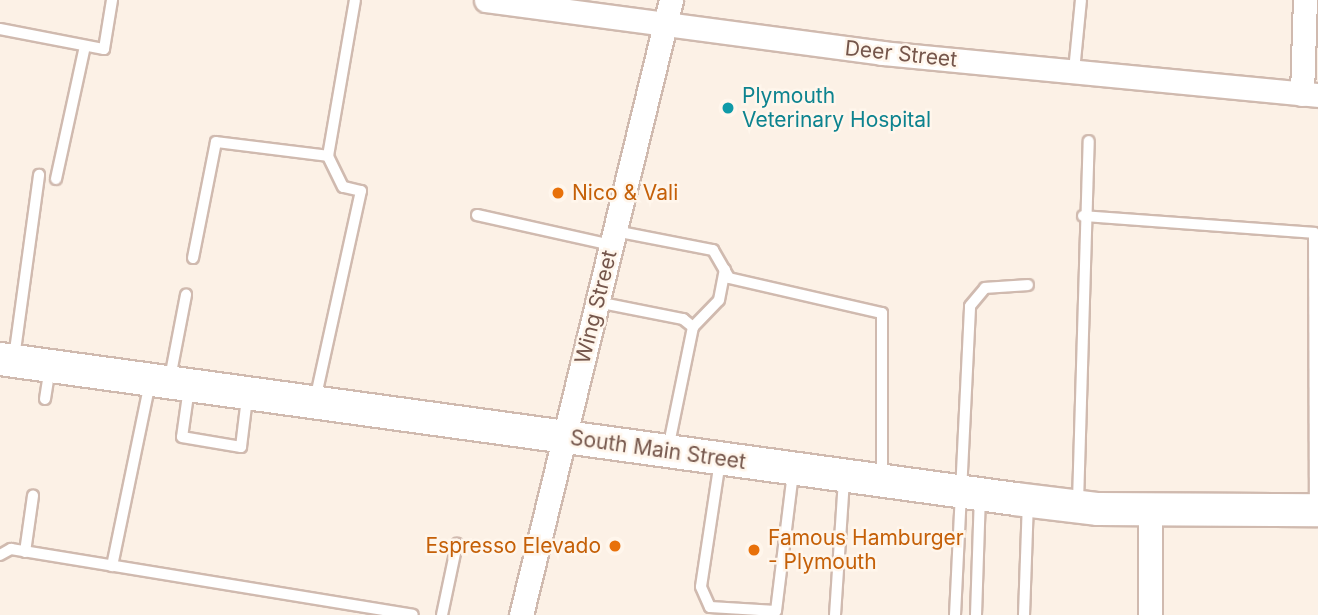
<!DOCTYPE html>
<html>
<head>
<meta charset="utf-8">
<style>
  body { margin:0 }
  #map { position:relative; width:1318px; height:615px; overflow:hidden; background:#fcf1e6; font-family:Inter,sans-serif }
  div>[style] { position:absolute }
  .roads { filter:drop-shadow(2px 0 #d0baaf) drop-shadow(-2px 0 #d0baaf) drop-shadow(0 2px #d0baaf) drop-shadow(0 -2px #d0baaf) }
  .service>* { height:10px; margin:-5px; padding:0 5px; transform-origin:5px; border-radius:5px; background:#fff }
  .minor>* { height:23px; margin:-11.5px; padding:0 11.5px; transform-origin:11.5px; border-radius:11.5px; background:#fff }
  .secondary>* { height:32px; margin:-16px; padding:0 16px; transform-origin:16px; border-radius:16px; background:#fff }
  .dots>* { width:19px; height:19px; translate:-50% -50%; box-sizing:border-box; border:4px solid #fff6ec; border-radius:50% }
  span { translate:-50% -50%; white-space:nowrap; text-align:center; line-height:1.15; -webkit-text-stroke:5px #fff6ec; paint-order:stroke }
  .street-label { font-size:21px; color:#75564b }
  .culture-label { font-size:21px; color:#0d838f }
  .left { translate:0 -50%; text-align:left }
  .food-label { font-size:21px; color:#c56008 }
  .right { translate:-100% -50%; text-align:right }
</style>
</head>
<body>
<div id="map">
  <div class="roads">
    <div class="service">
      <i style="left:0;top:29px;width:106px;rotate:10.9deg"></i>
      <i style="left:104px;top:49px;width:50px;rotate:-80.7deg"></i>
      <i style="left:1074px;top:71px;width:71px;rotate:-84.4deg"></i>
      <i style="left:56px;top:179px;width:136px;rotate:-77.7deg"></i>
      <i style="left:477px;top:215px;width:137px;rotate:12.6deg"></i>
      <i style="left:1083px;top:216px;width:232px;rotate:4.2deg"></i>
      <i style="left:1314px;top:233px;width:273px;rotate:89.8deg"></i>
      <i style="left:615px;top:231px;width:100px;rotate:11deg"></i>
      <i style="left:713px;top:250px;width:32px;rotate:60deg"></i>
      <i style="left:729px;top:278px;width:157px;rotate:12.9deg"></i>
      <i style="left:882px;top:313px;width:165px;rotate:90deg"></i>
      <i style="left:193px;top:258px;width:118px;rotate:-78.8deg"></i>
      <i style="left:216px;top:142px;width:113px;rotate:7.1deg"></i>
      <i style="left:597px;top:302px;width:88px;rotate:11.2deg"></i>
      <i style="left:683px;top:319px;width:13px;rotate:39deg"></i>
      <i style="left:693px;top:327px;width:125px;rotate:101.6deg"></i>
      <i style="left:693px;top:327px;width:37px;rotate:-46deg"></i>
      <i style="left:719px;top:300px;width:31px;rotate:-79deg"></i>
      <i style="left:14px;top:358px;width:185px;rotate:-82.2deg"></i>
      <i style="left:170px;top:378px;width:85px;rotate:-79.1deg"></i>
      <i style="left:189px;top:388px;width:49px;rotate:98.1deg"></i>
      <i style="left:182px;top:437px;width:60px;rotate:9.6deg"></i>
      <i style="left:241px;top:447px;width:49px;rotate:-83deg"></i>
      <i style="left:45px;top:399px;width:32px;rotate:-81deg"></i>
      <i style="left:315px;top:400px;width:214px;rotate:-77.6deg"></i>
      <i style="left:361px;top:191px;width:18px;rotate:-167deg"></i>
      <i style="left:343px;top:187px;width:34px;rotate:-116deg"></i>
      <i style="left:328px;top:156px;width:158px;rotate:-80.2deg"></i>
      <i style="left:720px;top:461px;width:127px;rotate:98.6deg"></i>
      <i style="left:701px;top:587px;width:22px;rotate:66deg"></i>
      <i style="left:710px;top:607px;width:66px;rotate:3.5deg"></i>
      <i style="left:776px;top:611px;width:140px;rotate:-83deg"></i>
      <i style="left:1078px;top:502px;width:361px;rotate:-88.3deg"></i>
      <i style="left:25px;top:552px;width:57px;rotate:-81.9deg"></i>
      <i style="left:0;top:555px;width:13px;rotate:-29deg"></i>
      <i style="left:11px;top:549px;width:407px;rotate:9.3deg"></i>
      <i style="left:112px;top:566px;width:188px;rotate:-78.3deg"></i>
      <i style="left:442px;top:615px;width:73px;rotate:-78.1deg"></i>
      <i style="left:835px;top:615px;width:136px;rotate:-86.2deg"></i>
      <i style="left:955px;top:615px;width:309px;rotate:-87.2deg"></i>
      <i style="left:970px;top:306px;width:23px;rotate:-50deg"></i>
      <i style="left:985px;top:288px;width:43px;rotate:-4deg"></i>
      <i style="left:976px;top:615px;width:118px;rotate:-88.1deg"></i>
      <i style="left:1024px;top:615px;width:113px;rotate:-88deg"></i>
    </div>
    <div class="minor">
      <i style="left:486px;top:0;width:400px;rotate:7.6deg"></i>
      <i style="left:882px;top:53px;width:438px;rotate:5.5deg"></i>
      <i style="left:1302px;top:94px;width:94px;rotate:-88.2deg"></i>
      <i style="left:1150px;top:510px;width:105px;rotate:90deg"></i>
      <i style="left:521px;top:615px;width:633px;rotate:-76.29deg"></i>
    </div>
    <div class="secondary">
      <i style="left:0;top:359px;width:1025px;rotate:7.85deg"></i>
      <i style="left:1015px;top:499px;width:84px;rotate:6.9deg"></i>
      <i style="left:1098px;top:509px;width:220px;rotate:0.3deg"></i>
    </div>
  </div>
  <div class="dots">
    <i style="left:728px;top:108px;background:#0f9aa8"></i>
    <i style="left:558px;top:193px;background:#e8710a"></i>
    <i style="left:615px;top:546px;background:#e8710a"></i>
    <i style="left:754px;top:550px;background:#e8710a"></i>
  </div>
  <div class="street-label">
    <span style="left:901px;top:54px;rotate:6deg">Deer Street</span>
    <span style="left:596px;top:307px;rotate:-76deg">Wing Street</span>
    <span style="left:658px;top:450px;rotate:8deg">South Main Street</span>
  </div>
  <div class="culture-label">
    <span class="left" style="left:742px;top:108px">Plymouth<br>Veterinary Hospital</span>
  </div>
  <div class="food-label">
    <span class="left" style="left:572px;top:193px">Nico &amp; Vali</span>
    <span class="left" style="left:768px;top:550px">Famous Hamburger<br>- Plymouth</span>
    <span class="right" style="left:601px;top:546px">Espresso Elevado</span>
  </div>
</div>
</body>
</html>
